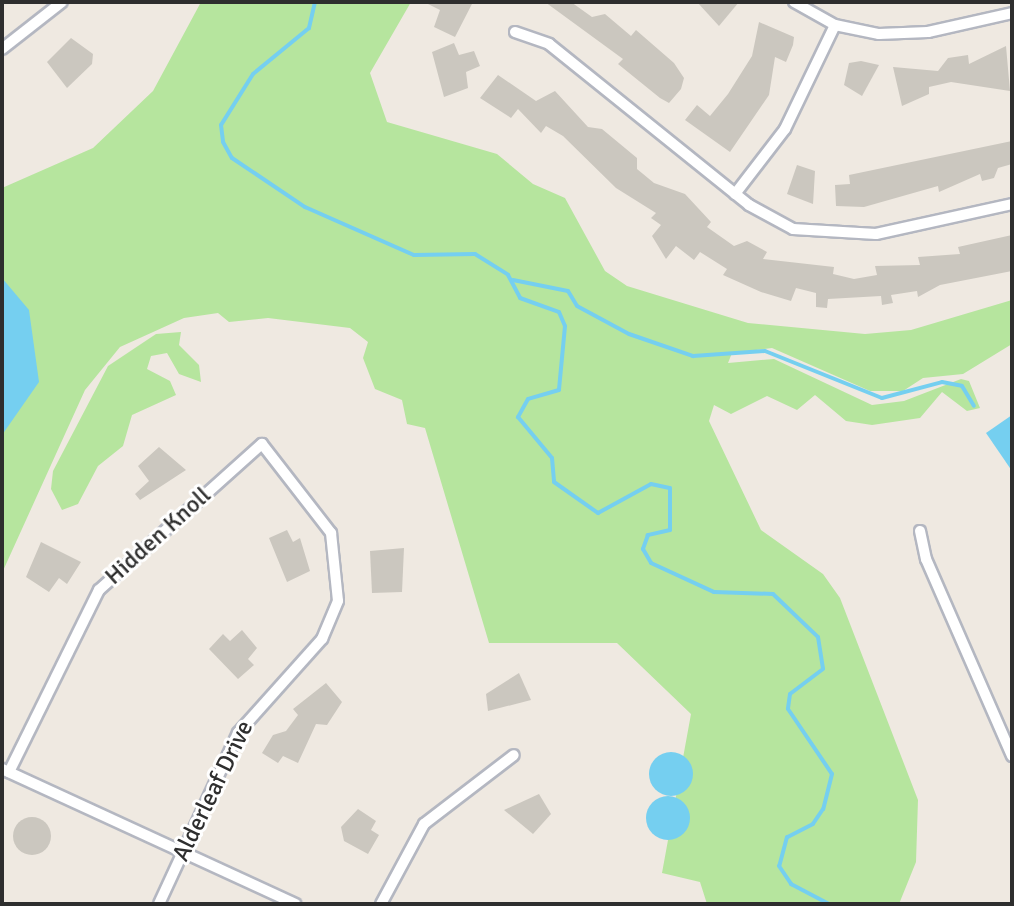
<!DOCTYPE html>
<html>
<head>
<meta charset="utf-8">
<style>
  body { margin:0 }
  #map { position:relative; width:1014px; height:906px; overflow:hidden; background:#efe9e1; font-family:Signika,sans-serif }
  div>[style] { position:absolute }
  .green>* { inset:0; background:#b6e59e }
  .water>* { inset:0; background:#75cff0 }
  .round { border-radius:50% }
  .stream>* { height:4px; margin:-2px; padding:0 2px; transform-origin:2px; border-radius:2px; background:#75cff0 }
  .building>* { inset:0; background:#cbc7bf }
  .roads { filter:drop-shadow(2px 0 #b4b7c1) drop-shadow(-2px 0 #b4b7c1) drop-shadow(0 2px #b4b7c1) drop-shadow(0 -2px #b4b7c1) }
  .street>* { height:10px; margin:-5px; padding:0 5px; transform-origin:5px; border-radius:5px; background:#fff }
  span { translate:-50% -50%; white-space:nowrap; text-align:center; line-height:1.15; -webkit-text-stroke:6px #fff; paint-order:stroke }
  .street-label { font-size:24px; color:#2e2e2e }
  .frame { position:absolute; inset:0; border:4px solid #2e2e2e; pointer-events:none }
</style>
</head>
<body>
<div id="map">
  <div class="green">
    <i style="clip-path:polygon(201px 2px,411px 2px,370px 73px,387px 122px,497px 154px,533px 184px,565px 198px,605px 271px,627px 286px,748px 323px,865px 334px,911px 330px,1012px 300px,1012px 344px,963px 374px,923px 378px,903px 391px,870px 391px,772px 348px,732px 353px,728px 363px,774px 359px,872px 405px,904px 401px,961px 379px,969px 381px,980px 408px,967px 411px,942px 392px,920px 418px,872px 425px,846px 421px,815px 395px,797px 410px,767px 396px,731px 414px,714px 405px,709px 421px,761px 530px,823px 574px,840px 598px,918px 800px,916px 862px,899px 904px,707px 904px,700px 882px,662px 873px,691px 714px,617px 643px,489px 643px,425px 428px,407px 424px,402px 400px,375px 389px,363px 358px,368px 342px,350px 328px,268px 318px,229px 322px,218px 313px,184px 318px,120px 347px,85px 390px,2px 573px,2px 188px,93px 148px,153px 91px)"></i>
    <i style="clip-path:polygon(181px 332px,179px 345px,199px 365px,201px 382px,179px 374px,167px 353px,151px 356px,147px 369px,170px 381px,176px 395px,132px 415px,123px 446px,98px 466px,78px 504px,62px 510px,51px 489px,53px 471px,108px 366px,156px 334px)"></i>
  </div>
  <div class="water">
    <i style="clip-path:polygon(2px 278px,29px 310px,39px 382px,2px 435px)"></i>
    <i style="clip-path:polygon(1012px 415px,1012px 471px,986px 433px)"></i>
    <i class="round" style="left:649px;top:752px;width:44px;height:44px"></i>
    <i class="round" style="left:646px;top:796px;width:44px;height:44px"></i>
  </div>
  <div class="stream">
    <i style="left:315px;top:2px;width:27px;rotate:103deg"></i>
    <i style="left:309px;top:28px;width:72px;rotate:140.6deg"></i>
    <i style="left:253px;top:74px;width:60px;rotate:122.1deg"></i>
    <i style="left:221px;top:125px;width:17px;rotate:83deg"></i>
    <i style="left:223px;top:142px;width:18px;rotate:61deg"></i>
    <i style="left:232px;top:158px;width:88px;rotate:33.9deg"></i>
    <i style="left:305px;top:207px;width:119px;rotate:23.8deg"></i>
    <i style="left:414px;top:255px;width:61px;rotate:-0.9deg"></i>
    <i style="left:475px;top:254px;width:39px;rotate:32deg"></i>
    <i style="left:508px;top:275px;width:26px;rotate:62deg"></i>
    <i style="left:520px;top:298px;width:41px;rotate:19.7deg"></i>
    <i style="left:559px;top:312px;width:15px;rotate:67deg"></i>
    <i style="left:565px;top:326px;width:64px;rotate:95.4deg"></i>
    <i style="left:559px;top:390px;width:32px;rotate:164deg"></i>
    <i style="left:528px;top:399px;width:21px;rotate:119deg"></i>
    <i style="left:518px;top:417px;width:53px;rotate:50.3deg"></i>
    <i style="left:552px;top:458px;width:24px;rotate:85deg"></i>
    <i style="left:554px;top:482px;width:54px;rotate:35.2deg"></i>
    <i style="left:598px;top:513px;width:60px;rotate:-28.7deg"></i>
    <i style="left:651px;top:484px;width:19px;rotate:12deg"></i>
    <i style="left:670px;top:488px;width:42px;rotate:90deg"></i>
    <i style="left:670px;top:530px;width:23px;rotate:167deg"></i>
    <i style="left:648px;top:535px;width:15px;rotate:110deg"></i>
    <i style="left:643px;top:549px;width:16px;rotate:60deg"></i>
    <i style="left:651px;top:563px;width:69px;rotate:24.7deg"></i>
    <i style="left:714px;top:592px;width:59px;rotate:1.9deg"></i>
    <i style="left:773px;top:594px;width:62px;rotate:43.7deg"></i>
    <i style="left:818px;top:637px;width:32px;rotate:81deg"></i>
    <i style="left:823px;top:669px;width:41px;rotate:142.9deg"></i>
    <i style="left:790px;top:694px;width:15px;rotate:98deg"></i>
    <i style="left:788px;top:709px;width:78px;rotate:55.9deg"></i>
    <i style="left:832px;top:774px;width:36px;rotate:104deg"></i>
    <i style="left:823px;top:809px;width:18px;rotate:124deg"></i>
    <i style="left:813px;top:824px;width:29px;rotate:153deg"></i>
    <i style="left:787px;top:837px;width:30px;rotate:105deg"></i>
    <i style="left:779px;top:866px;width:22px;rotate:56deg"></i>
    <i style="left:791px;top:884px;width:43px;rotate:27.8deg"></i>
    <i style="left:513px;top:280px;width:56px;rotate:11.3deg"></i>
    <i style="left:568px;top:291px;width:17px;rotate:59deg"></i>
    <i style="left:577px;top:306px;width:59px;rotate:28.3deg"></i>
    <i style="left:629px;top:334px;width:68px;rotate:19deg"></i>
    <i style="left:693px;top:356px;width:72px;rotate:-4deg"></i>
    <i style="left:765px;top:351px;width:126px;rotate:21.9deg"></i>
    <i style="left:882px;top:398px;width:62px;rotate:-14.9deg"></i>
    <i style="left:942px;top:382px;width:20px;rotate:11deg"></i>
    <i style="left:962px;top:386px;width:23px;rotate:59deg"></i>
  </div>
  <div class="building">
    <i style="clip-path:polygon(424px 2px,473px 2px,455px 37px,434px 27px,440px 10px)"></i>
    <i style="clip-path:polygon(545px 2px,571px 2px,592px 17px,605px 14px,631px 36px,636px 30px,674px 63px,684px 78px,681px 89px,669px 103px,660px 98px,618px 64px,623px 59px)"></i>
    <i style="clip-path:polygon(697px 2px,739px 2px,719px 26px)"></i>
    <i style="clip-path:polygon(759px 22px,794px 37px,793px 45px,786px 62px,775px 57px,769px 95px,730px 152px,685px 120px,697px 105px,710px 116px,728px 94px,752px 56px)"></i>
    <i style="clip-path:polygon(71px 38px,93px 54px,92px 64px,67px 88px,47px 62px)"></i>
    <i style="clip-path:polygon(454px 43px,459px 55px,474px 51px,480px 66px,466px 72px,468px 88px,444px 97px,432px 52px)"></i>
    <i style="clip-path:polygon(1006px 46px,1010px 91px,951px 82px,929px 87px,929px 94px,902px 106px,893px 67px,938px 71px,948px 58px,968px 55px,969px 64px)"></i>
    <i style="clip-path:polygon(861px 61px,879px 65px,862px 96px,844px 85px,849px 63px)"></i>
    <i style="clip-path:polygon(498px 75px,536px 101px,555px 91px,588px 127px,602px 129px,637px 158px,637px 169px,654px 183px,685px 194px,711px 222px,707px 227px,734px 246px,747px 241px,767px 252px,763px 259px,834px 267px,833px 274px,854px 279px,877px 275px,875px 266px,920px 265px,918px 257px,960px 254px,958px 247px,1012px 235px,1012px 271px,940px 285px,918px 297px,917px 291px,891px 295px,893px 303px,882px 305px,881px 296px,828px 299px,827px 308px,816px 307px,816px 293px,796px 288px,791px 301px,761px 292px,723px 275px,727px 269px,700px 252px,694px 260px,676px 246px,666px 259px,652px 236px,661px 225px,651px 218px,656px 213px,616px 188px,563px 136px,546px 126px,541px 133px,518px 109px,511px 118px,480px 98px)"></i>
    <i style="clip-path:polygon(1012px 141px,1012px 164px,998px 168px,994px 178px,982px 181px,980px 174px,939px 192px,938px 186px,864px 207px,836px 206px,835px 185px,850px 184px,849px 175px)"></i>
    <i style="clip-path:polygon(797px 165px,815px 171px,813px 204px,787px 194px)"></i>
    <i style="clip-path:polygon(159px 447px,186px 470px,140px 500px,135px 494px,149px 481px,138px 466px)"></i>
    <i style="clip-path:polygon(287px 530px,293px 542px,300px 538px,310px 571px,287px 582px,269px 538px)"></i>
    <i style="clip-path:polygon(41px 542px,81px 562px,67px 584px,59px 578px,49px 592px,26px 577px)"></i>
    <i style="clip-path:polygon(404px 548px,402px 592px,372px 593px,370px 551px)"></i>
    <i style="clip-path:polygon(242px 630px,257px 648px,248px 659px,254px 665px,238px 679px,209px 649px,223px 634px,230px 641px)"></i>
    <i style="clip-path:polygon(519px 673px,531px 700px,488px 711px,486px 694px)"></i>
    <i style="clip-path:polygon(326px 683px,342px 702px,327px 725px,316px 724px,298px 763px,283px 756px,278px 763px,262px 753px,273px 735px,286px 731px,298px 715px,293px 709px)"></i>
    <i style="clip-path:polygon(539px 794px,551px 814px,533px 834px,504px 810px)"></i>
    <i style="clip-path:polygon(358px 809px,376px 821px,371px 830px,379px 835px,368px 854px,344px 841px,341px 827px)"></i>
    <i class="round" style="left:13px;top:817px;width:38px;height:38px"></i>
  </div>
  <div class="roads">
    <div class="street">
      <i style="left:794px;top:2px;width:47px;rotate:29.3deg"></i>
      <i style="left:835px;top:25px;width:45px;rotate:11.6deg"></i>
      <i style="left:879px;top:34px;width:49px;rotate:-2.3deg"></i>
      <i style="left:928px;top:32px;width:86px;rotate:-12.7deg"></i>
      <i style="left:515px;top:32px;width:36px;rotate:19deg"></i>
      <i style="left:549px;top:44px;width:257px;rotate:38.8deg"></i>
      <i style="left:749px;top:205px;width:50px;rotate:28.6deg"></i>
      <i style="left:793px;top:229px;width:83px;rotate:3.4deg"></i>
      <i style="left:876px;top:234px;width:139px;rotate:-12.4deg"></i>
      <i style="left:2px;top:49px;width:76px;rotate:-38.1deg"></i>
      <i style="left:735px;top:194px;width:82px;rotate:-52.4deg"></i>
      <i style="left:785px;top:129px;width:115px;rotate:-64.3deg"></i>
      <i style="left:920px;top:531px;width:29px;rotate:78deg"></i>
      <i style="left:926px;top:559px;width:215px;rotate:66.4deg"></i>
      <i style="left:2px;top:769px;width:323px;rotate:24.7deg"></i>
      <i style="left:9px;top:772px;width:203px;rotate:-63.7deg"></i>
      <i style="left:99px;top:590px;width:219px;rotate:-41.9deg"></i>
      <i style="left:262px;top:444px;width:113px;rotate:52.2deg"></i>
      <i style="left:331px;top:533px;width:68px;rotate:84.1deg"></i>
      <i style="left:338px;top:601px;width:41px;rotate:112.8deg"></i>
      <i style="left:322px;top:639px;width:126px;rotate:131.8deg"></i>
      <i style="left:238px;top:733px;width:188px;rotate:114.8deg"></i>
      <i style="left:381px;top:904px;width:91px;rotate:-61.7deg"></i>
      <i style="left:424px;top:824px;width:113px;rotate:-37.5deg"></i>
    </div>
  </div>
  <div class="street-label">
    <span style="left:158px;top:536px;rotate:-42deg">Hidden Knoll</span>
    <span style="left:213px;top:791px;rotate:-64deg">Alderleaf Drive</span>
  </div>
  <div class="frame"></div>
</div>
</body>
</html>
